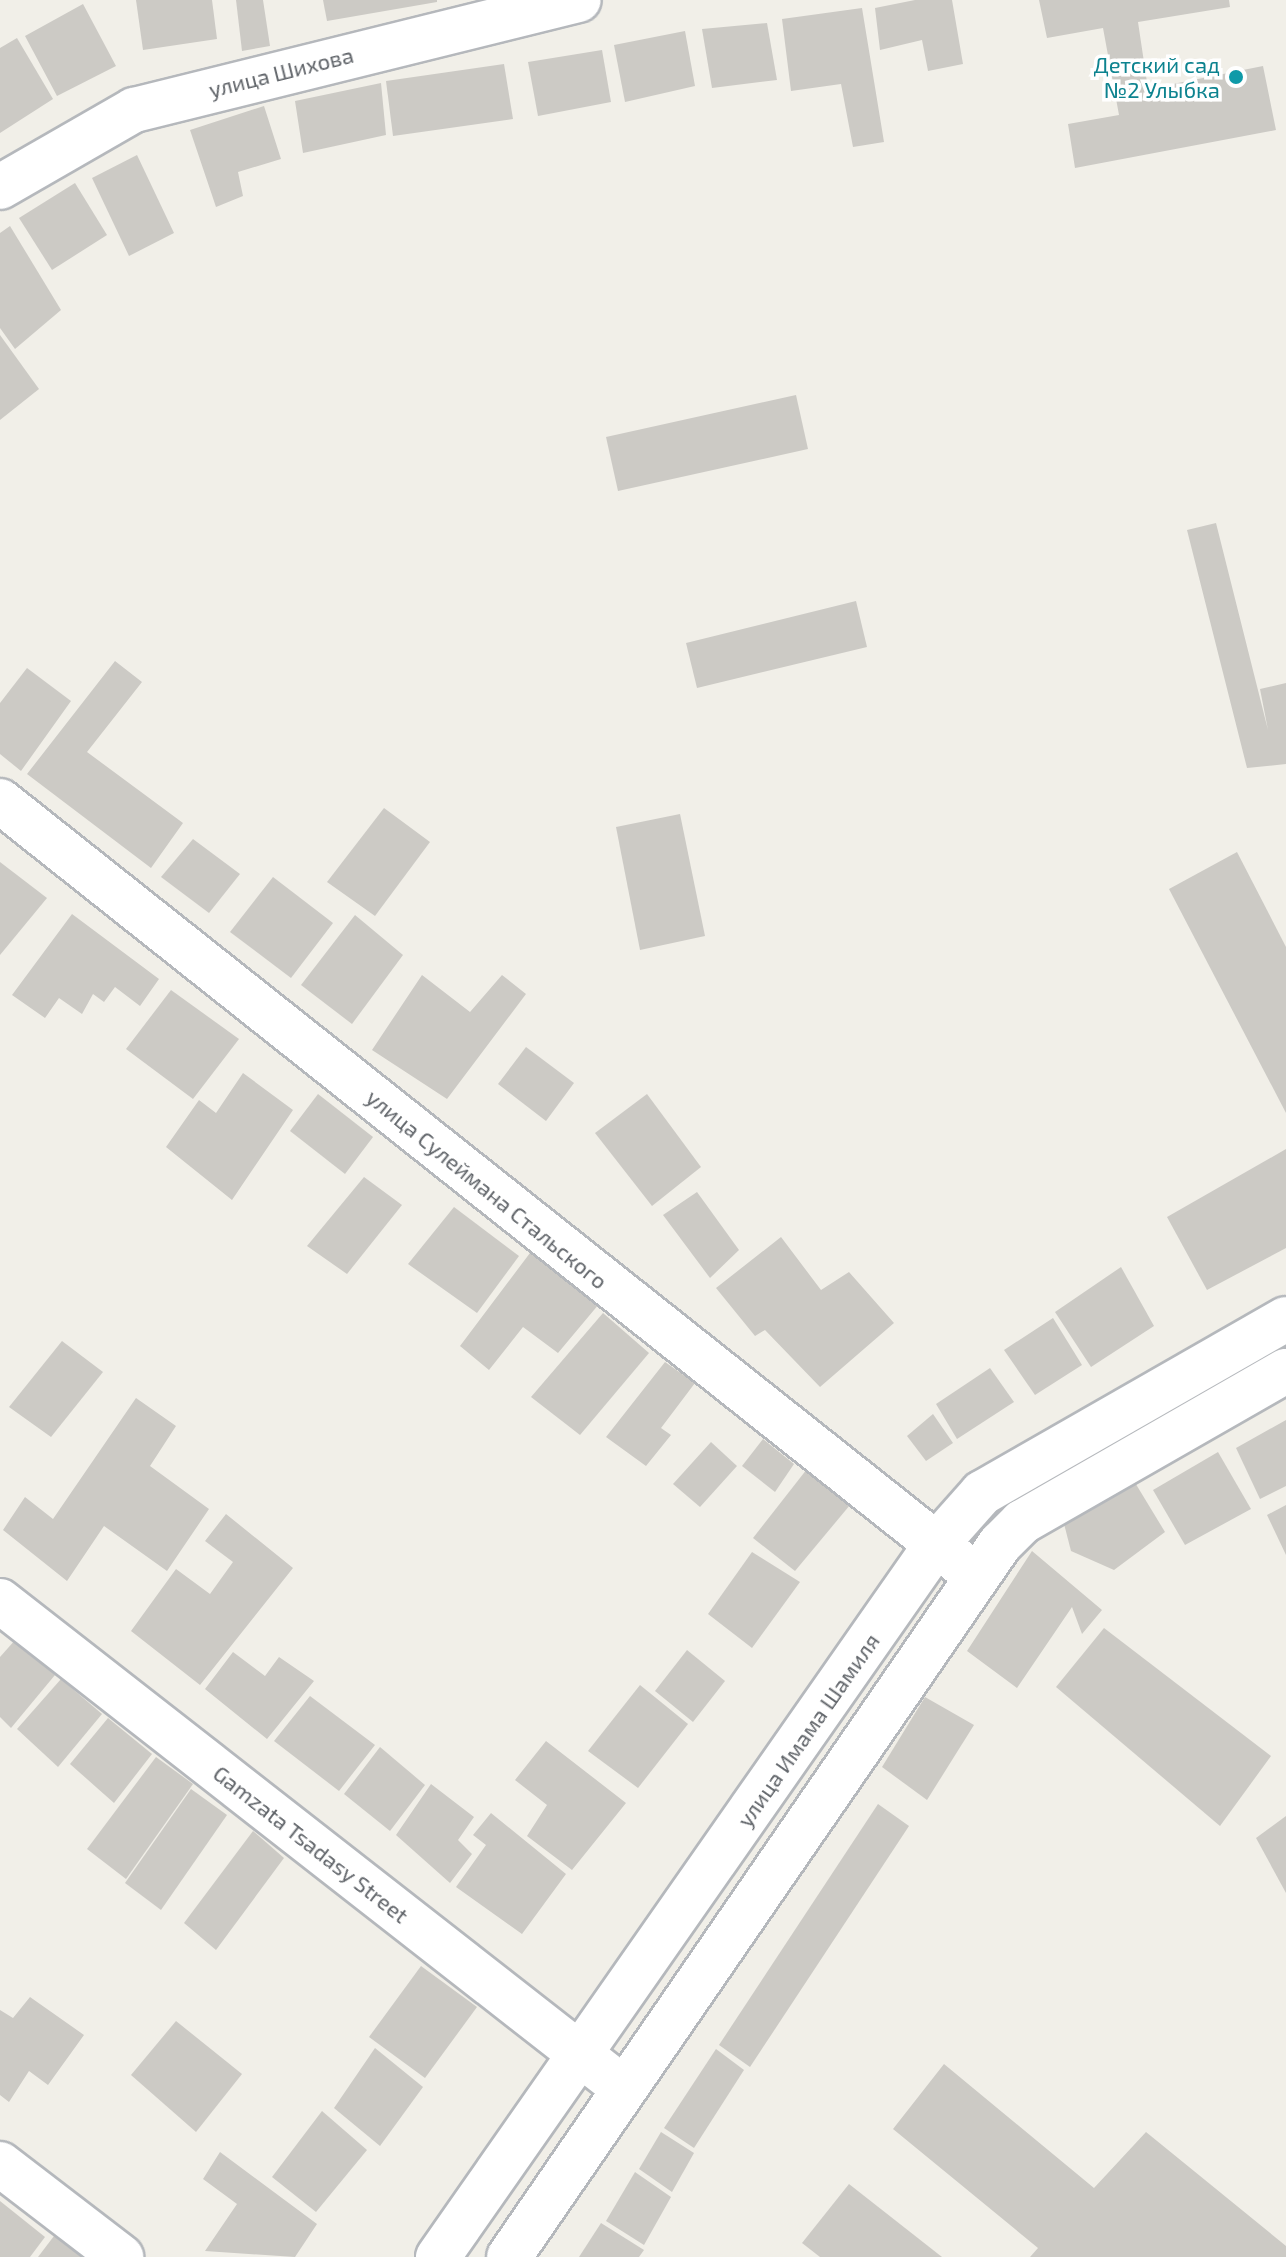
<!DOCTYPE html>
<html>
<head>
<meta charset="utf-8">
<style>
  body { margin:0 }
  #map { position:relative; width:1286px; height:2257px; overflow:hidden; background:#f1efe8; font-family:"Exo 2",sans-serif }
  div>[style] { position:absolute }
  .building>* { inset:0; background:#cccac5 }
  .roads { filter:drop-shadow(2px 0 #b5b8bc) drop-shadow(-2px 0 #b5b8bc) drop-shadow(0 2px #b5b8bc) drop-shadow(0 -2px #b5b8bc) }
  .minor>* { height:44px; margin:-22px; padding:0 22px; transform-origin:22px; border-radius:22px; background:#fff }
  .secondary>* { height:44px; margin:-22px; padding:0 22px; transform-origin:22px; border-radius:22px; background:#fff }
  .dots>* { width:22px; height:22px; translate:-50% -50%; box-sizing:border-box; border:4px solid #fff; border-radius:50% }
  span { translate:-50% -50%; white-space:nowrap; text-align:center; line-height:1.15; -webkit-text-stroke:7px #fff; paint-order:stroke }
  .culture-label { font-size:22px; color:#0d838f }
  .right { translate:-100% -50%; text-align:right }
  .street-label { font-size:22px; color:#5f6368 }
</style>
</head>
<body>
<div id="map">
  <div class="building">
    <i style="clip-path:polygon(136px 0,212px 0,217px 39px,143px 50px)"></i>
    <i style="clip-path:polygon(236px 0,263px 0,270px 46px,242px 51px)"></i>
    <i style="clip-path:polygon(323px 0,437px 0,437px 2px,327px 21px)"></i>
    <i style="clip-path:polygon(915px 0,952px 0,963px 64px,928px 71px,922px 40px,880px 50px,875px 8px)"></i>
    <i style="clip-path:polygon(1039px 0,1229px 0,1230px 7px,1138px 22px,1148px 89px,1263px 66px,1276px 130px,1075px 168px,1068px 124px,1119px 115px,1103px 28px,1047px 38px)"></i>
    <i style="clip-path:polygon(83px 4px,116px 66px,57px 96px,25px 36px)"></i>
    <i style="clip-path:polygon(862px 8px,884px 142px,853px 147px,841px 84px,791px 91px,782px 19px)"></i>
    <i style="clip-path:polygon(767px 23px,777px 80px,712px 88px,702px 29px)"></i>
    <i style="clip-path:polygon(685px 31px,695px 86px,625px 102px,614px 45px)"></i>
    <i style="clip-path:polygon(17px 38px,53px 99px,0 133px,0 48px)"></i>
    <i style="clip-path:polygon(602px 50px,611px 102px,538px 116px,528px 62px)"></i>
    <i style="clip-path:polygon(504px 64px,513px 119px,393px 136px,386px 81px)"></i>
    <i style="clip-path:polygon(381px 83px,386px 135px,303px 153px,295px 101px)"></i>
    <i style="clip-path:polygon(264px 106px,281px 159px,238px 172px,243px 196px,216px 207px,190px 130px)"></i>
    <i style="clip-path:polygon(137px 155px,174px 233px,129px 256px,92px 178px)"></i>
    <i style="clip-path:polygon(75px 183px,107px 235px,52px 270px,19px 218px)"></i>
    <i style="clip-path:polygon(10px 226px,61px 310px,15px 349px,0 328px,0 233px)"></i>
    <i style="clip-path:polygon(0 335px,39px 389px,0 420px)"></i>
    <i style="clip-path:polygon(796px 395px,808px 449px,618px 491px,606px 437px)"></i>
    <i style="clip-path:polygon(1216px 523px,1268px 730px,1260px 689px,1286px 683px,1286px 764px,1247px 768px,1187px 530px)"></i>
    <i style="clip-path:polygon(856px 601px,867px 647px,697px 688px,686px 643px)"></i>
    <i style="clip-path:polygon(115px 661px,142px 682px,87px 752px,183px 823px,151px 868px,27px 774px)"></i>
    <i style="clip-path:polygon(27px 668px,71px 701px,21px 771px,0 754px,0 703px)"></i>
    <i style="clip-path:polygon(384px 808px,430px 842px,375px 916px,327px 882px)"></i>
    <i style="clip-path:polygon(680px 814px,705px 936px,640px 950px,616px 827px)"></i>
    <i style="clip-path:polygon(193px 839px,240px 874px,209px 913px,161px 877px)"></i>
    <i style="clip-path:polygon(1237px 852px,1286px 947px,1286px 1113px,1169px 889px)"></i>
    <i style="clip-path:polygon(0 862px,47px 898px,0 955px)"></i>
    <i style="clip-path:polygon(273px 877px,333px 923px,291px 978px,230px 932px)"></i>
    <i style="clip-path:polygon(72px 914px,159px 979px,140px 1006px,115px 987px,104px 1002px,93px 994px,82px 1014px,59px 998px,45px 1018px,12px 995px)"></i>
    <i style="clip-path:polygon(355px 915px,403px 955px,352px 1024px,301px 985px)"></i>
    <i style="clip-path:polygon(422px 975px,470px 1012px,502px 975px,526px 994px,447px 1099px,372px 1050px)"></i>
    <i style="clip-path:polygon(171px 990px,239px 1039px,193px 1099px,126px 1049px)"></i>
    <i style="clip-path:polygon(526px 1047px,574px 1083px,546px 1121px,498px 1084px)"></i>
    <i style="clip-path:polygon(243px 1073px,293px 1110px,232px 1200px,166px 1147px,199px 1100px,216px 1113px)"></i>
    <i style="clip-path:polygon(318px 1094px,373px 1137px,345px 1174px,290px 1131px)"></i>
    <i style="clip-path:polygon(647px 1094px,701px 1167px,652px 1206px,595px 1133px)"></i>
    <i style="clip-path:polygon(1286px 1149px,1286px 1248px,1207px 1290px,1167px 1217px)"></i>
    <i style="clip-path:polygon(364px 1177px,402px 1205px,347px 1274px,307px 1246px)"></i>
    <i style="clip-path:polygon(697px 1192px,739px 1250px,710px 1278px,663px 1215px)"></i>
    <i style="clip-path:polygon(454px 1207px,519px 1256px,477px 1313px,408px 1264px)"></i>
    <i style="clip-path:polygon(781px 1237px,821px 1290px,849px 1272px,894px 1323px,820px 1387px,765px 1330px,755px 1336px,716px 1288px)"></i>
    <i style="clip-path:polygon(530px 1253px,599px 1304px,558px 1353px,523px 1327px,489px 1370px,460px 1346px)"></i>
    <i style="clip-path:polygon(1121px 1267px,1154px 1326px,1091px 1367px,1055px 1312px)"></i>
    <i style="clip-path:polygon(603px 1313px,649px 1353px,580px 1435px,531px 1397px)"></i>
    <i style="clip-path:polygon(1053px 1318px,1082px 1365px,1035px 1395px,1004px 1350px)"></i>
    <i style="clip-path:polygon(62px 1341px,103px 1372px,51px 1437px,9px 1407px)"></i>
    <i style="clip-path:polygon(665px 1362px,695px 1383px,661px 1428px,671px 1435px,646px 1466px,606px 1437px)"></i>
    <i style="clip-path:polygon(990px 1368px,1014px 1402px,957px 1439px,936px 1404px)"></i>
    <i style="clip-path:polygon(136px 1398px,176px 1426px,150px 1466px,209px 1509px,167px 1571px,104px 1526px,67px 1581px,3px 1530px,25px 1497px,53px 1519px)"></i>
    <i style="clip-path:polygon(933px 1414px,953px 1443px,926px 1461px,907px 1436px)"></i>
    <i style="clip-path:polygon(1286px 1420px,1286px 1486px,1260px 1499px,1236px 1448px)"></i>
    <i style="clip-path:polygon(763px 1439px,794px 1464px,775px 1492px,742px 1466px)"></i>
    <i style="clip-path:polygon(711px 1442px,737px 1466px,700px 1507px,673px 1484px)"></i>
    <i style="clip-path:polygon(1218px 1452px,1251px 1509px,1185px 1545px,1153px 1490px)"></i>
    <i style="clip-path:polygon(807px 1469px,850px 1505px,795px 1571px,753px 1538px)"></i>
    <i style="clip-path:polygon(1134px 1481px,1165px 1532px,1114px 1570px,1071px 1551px,1062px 1516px)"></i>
    <i style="clip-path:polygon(1286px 1505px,1286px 1555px,1267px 1515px)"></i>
    <i style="clip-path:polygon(226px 1514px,293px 1568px,200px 1685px,131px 1631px,176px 1569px,210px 1594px,233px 1562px,205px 1541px)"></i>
    <i style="clip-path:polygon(1032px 1551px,1102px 1610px,1082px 1634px,1072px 1607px,1017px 1688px,967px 1651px)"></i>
    <i style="clip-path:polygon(752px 1552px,800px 1582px,752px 1648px,708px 1614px)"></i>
    <i style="clip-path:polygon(1104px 1628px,1271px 1756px,1220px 1826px,1056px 1687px)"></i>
    <i style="clip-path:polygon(16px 1639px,55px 1675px,11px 1728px,0 1717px,0 1657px)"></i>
    <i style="clip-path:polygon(687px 1650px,725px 1681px,693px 1722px,655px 1691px)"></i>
    <i style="clip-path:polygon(233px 1652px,265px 1676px,279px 1657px,314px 1681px,267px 1739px,205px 1689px)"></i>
    <i style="clip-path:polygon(61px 1679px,102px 1714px,58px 1767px,17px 1729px)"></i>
    <i style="clip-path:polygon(640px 1685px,688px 1724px,638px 1788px,588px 1751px)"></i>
    <i style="clip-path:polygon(310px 1696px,375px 1745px,339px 1791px,274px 1741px)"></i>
    <i style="clip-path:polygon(925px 1697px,974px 1725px,927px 1800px,882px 1767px)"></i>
    <i style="clip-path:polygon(108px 1718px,152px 1754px,114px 1803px,70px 1764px)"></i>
    <i style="clip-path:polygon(546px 1741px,626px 1803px,572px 1870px,527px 1836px,547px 1805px,515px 1780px)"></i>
    <i style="clip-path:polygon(380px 1747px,425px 1785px,390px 1831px,344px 1794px)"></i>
    <i style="clip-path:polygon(156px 1757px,193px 1784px,126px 1879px,87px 1849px)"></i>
    <i style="clip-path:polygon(431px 1784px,474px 1817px,458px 1840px,472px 1854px,450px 1883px,396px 1835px)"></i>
    <i style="clip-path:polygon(191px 1789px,227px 1815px,161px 1910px,125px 1883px)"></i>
    <i style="clip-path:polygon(878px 1804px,909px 1826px,750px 2067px,719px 2045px)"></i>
    <i style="clip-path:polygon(491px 1813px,566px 1874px,522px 1934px,456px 1887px,486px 1845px,473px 1835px)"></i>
    <i style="clip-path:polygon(1286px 1816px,1286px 1893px,1256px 1838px)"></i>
    <i style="clip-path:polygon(253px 1831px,284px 1858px,216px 1950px,184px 1923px)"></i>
    <i style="clip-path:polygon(421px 1966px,477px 2007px,425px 2078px,369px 2037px)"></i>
    <i style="clip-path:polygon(30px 1997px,84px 2035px,48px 2085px,29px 2071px,9px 2102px,0 2095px,0 2010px,13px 2018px)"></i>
    <i style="clip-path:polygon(176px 2021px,242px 2074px,196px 2132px,131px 2075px)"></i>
    <i style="clip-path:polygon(375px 2048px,423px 2087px,380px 2146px,334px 2108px)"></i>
    <i style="clip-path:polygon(716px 2049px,744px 2070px,694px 2148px,664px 2128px)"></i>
    <i style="clip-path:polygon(944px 2064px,1094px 2188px,1146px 2132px,1286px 2246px,1286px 2257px,1030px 2257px,1038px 2248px,893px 2129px)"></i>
    <i style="clip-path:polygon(322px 2111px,367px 2150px,316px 2212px,272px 2177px)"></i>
    <i style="clip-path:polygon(661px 2132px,694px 2153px,672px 2192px,639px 2169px)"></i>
    <i style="clip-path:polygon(220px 2152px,317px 2224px,295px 2257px,205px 2251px,237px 2204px,203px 2179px)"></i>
    <i style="clip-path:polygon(635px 2172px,671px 2197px,644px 2245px,606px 2221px)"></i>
    <i style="clip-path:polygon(849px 2184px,942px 2257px,820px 2257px,802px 2243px)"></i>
    <i style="clip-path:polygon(0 2201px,45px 2237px,30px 2257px,0 2257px)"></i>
    <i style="clip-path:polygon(601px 2223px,644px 2250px,639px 2257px,579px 2257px)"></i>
    <i style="clip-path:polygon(54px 2236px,84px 2257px,38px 2257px)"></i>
  </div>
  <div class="roads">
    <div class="minor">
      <i style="left:0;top:187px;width:155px;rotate:-29.9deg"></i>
      <i style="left:134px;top:110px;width:458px;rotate:-13.9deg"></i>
      <i style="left:0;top:801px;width:1245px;rotate:38.44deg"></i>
      <i style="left:0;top:1601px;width:789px;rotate:38deg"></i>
      <i style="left:0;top:2164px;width:153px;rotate:37.5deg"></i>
    </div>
    <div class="secondary">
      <i style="left:438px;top:2257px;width:867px;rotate:-55.05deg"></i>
      <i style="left:935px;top:1546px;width:71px;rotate:-48.4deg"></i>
      <i style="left:982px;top:1493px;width:350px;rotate:-29.8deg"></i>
      <i style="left:509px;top:2257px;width:866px;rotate:-55.45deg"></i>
      <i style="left:1000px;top:1544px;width:31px;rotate:-45deg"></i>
      <i style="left:1022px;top:1522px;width:304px;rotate:-29.8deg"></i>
    </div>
  </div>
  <div class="dots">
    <i style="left:1236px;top:77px;background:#0f9aa8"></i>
  </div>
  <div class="culture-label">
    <span class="right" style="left:1220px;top:77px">Детский сад<br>№2 Улыбка</span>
  </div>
  <div class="street-label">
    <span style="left:281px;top:72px;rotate:-14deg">улица Шихова</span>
    <span style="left:487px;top:1189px;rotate:39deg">улица Сулеймана Стальского</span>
    <span style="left:808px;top:1730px;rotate:-55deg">улица Имама Шамиля</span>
    <span style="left:311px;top:1844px;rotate:38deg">Gamzata Tsadasy Street</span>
  </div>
</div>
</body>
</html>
